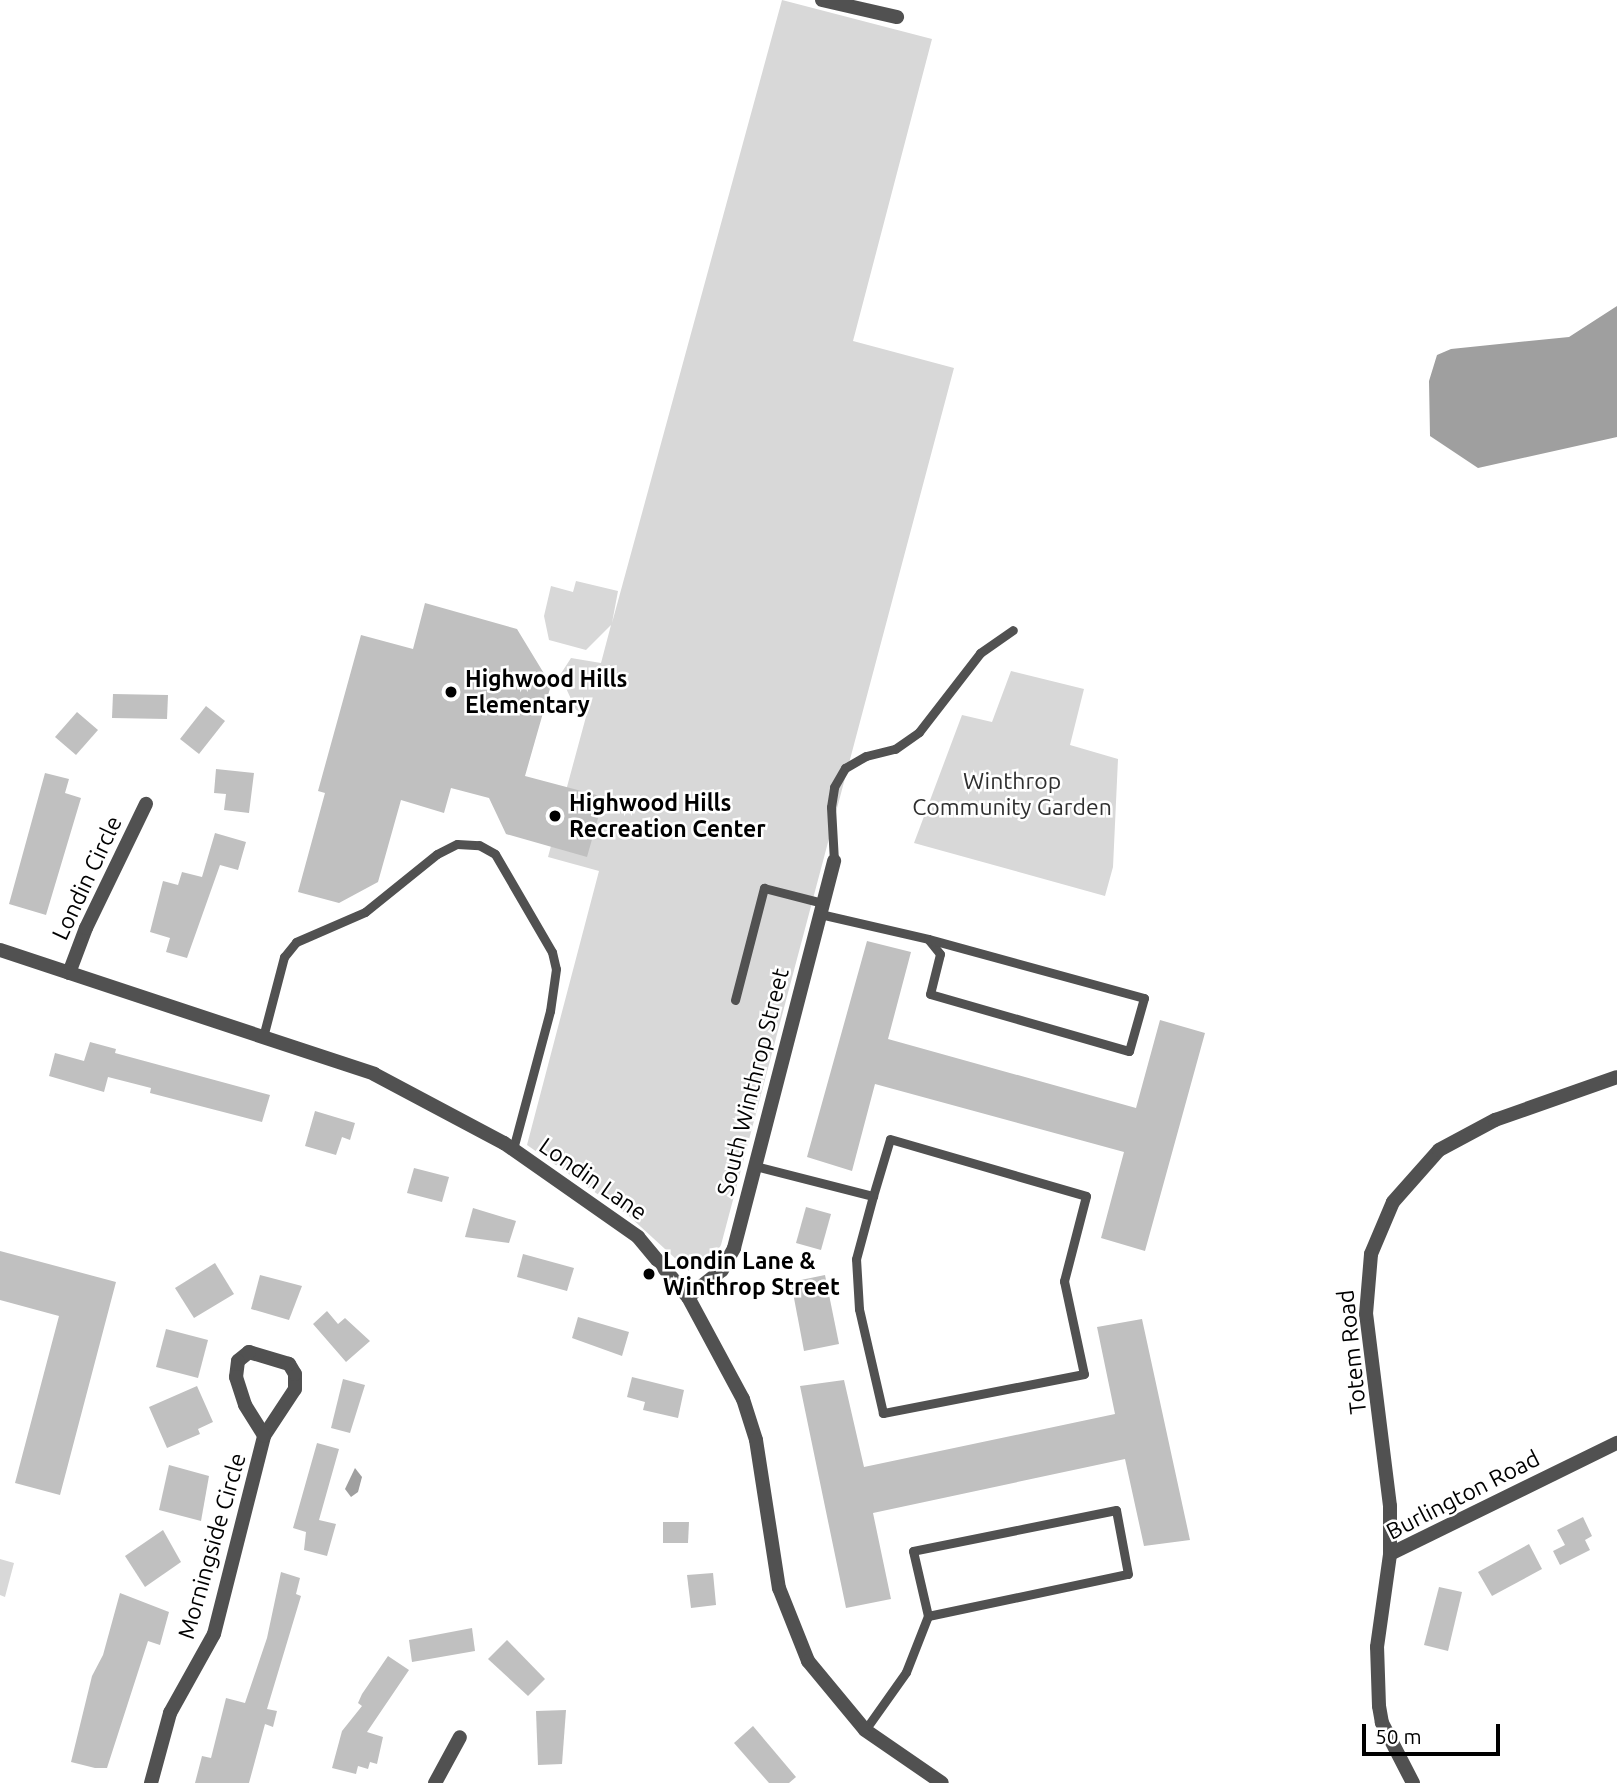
<!DOCTYPE html>
<html>
<head>
<meta charset="utf-8">
<style>
  body { margin:0 }
  #map { position:relative; width:1617px; height:1783px; overflow:hidden; background:#fff; font-family:Ubuntu,sans-serif }
  div>[style] { position:absolute }
  .green>* { inset:0; background:#d8d8d8 }
  .water>* { inset:0; background:#9f9f9f }
  .building>* { inset:0; background:#c0c0c0 }
  .service>* { height:9px; margin:-4.5px; padding:0 4.5px; transform-origin:4.5px; border-radius:4.5px; background:#515151 }
  .minor>* { height:14px; margin:-7px; padding:0 7px; transform-origin:7px; border-radius:7px; background:#515151 }
  .tertiary>* { height:14px; margin:-7px; padding:0 7px; transform-origin:7px; border-radius:7px; background:#515151 }
  .dots>* { width:19px; height:19px; translate:-50% -50%; box-sizing:border-box; border:4px solid #fff; border-radius:50% }
  span { translate:-50% -50%; white-space:nowrap; text-align:center; line-height:1.15; -webkit-text-stroke:5px #fff; paint-order:stroke }
  .poi-label { font-size:23px; color:#000; font-weight:700 }
  .left { translate:0 -50%; text-align:left }
  .park-label { font-size:23px; color:#2f2f2f }
  .street-label { font-size:23px; color:#000 }
  .scale { position:absolute; left:1362px; top:1724px; width:138px; height:32px; box-sizing:border-box; border:4px solid #000; border-top:0; padding-left:9px; font-size:21px; line-height:24px; white-space:nowrap; color:#000; -webkit-text-stroke:5px #fff; paint-order:stroke }
</style>
</head>
<body>
<div id="map">
  <div class="green">
    <i style="clip-path:polygon(782px 0,932px 39px,853px 341px,954px 368px,721px 1245px,710px 1265px,689px 1271px,629px 1216px,527px 1145px,599px 871px,548px 857px,587px 713px,576px 710px,560px 675px,571px 658px,601px 663px,611px 625px,586px 650px,549px 640px,544px 616px,551px 586px,573px 592px,576px 581px,618px 591px,612px 623px)"></i>
    <i style="clip-path:polygon(1011px 671px,1084px 689px,1070px 745px,1118px 759px,1113px 867px,1105px 896px,914px 843px,962px 715px,992px 722px)"></i>
    <i style="clip-path:polygon(0 1559px,14px 1563px,5px 1597px,0 1595px)"></i>
  </div>
  <div class="water">
    <i style="clip-path:polygon(1617px 306px,1617px 437px,1478px 468px,1430px 436px,1429px 381px,1437px 355px,1451px 349px,1569px 337px)"></i>
    <i style="clip-path:polygon(355px 1468px,362px 1477px,358px 1492px,351px 1497px,345px 1489px)"></i>
  </div>
  <div class="building">
    <i style="clip-path:polygon(425px 603px,517px 629px,520px 634px,551px 685px,525px 776px,604px 797px,587px 857px,506px 834px,489px 798px,451px 788px,444px 813px,401px 800px,378px 882px,339px 903px,298px 892px,325px 793px,318px 791px,361px 635px,413px 649px)"></i>
    <i style="clip-path:polygon(113px 694px,168px 695px,167px 719px,112px 718px)"></i>
    <i style="clip-path:polygon(206px 706px,225px 721px,199px 754px,180px 739px)"></i>
    <i style="clip-path:polygon(77px 712px,98px 730px,76px 755px,55px 737px)"></i>
    <i style="clip-path:polygon(216px 769px,254px 773px,249px 813px,224px 810px,226px 794px,214px 793px)"></i>
    <i style="clip-path:polygon(45px 773px,69px 779px,65px 793px,81px 798px,46px 915px,9px 904px)"></i>
    <i style="clip-path:polygon(215px 833px,246px 842px,238px 870px,220px 865px,187px 958px,166px 952px,170px 938px,150px 932px,163px 881px,178px 885px,182px 872px,202px 877px)"></i>
    <i style="clip-path:polygon(867px 941px,911px 952px,888px 1039px,1136px 1108px,1160px 1020px,1205px 1033px,1145px 1251px,1101px 1238px,1124px 1152px,875px 1084px,852px 1171px,807px 1157px)"></i>
    <i style="clip-path:polygon(90px 1042px,116px 1049px,115px 1053px,270px 1095px,262px 1122px,150px 1093px,151px 1088px,108px 1077px,104px 1092px,49px 1076px,55px 1053px,84px 1061px)"></i>
    <i style="clip-path:polygon(315px 1111px,355px 1123px,350px 1140px,342px 1137px,336px 1155px,305px 1146px)"></i>
    <i style="clip-path:polygon(414px 1168px,449px 1177px,442px 1202px,407px 1193px)"></i>
    <i style="clip-path:polygon(806px 1207px,831px 1214px,821px 1250px,796px 1243px)"></i>
    <i style="clip-path:polygon(473px 1208px,516px 1221px,509px 1243px,465px 1237px)"></i>
    <i style="clip-path:polygon(0 1251px,116px 1282px,60px 1495px,15px 1483px,59px 1316px,0 1300px)"></i>
    <i style="clip-path:polygon(523px 1254px,574px 1268px,567px 1291px,517px 1277px)"></i>
    <i style="clip-path:polygon(215px 1263px,234px 1294px,194px 1318px,175px 1288px)"></i>
    <i style="clip-path:polygon(260px 1275px,302px 1286px,289px 1320px,251px 1309px)"></i>
    <i style="clip-path:polygon(825px 1275px,839px 1344px,804px 1351px,791px 1282px)"></i>
    <i style="clip-path:polygon(327px 1311px,338px 1324px,345px 1318px,370px 1341px,346px 1362px,313px 1324px)"></i>
    <i style="clip-path:polygon(578px 1317px,629px 1332px,622px 1356px,572px 1338px)"></i>
    <i style="clip-path:polygon(1142px 1319px,1190px 1540px,1144px 1546px,1125px 1459px,873px 1513px,891px 1599px,846px 1608px,800px 1386px,844px 1380px,864px 1467px,1115px 1414px,1097px 1327px)"></i>
    <i style="clip-path:polygon(166px 1329px,208px 1340px,198px 1378px,156px 1367px)"></i>
    <i style="clip-path:polygon(632px 1377px,684px 1390px,678px 1418px,643px 1410px,645px 1402px,627px 1397px)"></i>
    <i style="clip-path:polygon(343px 1379px,365px 1385px,350px 1433px,331px 1428px)"></i>
    <i style="clip-path:polygon(197px 1386px,213px 1422px,198px 1429px,200px 1434px,167px 1448px,149px 1407px)"></i>
    <i style="clip-path:polygon(317px 1443px,339px 1449px,319px 1520px,336px 1524px,327px 1556px,304px 1550px,306px 1532px,293px 1528px)"></i>
    <i style="clip-path:polygon(169px 1465px,209px 1476px,201px 1521px,159px 1510px)"></i>
    <i style="clip-path:polygon(1583px 1517px,1592px 1536px,1585px 1540px,1590px 1550px,1560px 1565px,1553px 1551px,1565px 1545px,1557px 1530px)"></i>
    <i style="clip-path:polygon(663px 1522px,689px 1522px,688px 1543px,663px 1543px)"></i>
    <i style="clip-path:polygon(163px 1530px,181px 1562px,145px 1587px,125px 1556px)"></i>
    <i style="clip-path:polygon(1529px 1544px,1542px 1569px,1492px 1596px,1478px 1572px)"></i>
    <i style="clip-path:polygon(281px 1572px,300px 1578px,296px 1594px,301px 1596px,267px 1709px,277px 1711px,273px 1727px,265px 1724px,249px 1783px,195px 1783px,202px 1756px,211px 1758px,226px 1698px,245px 1703px,267px 1638px)"></i>
    <i style="clip-path:polygon(713px 1573px,716px 1605px,691px 1608px,687px 1575px)"></i>
    <i style="clip-path:polygon(1439px 1587px,1462px 1592px,1448px 1651px,1424px 1645px)"></i>
    <i style="clip-path:polygon(120px 1593px,169px 1612px,160px 1645px,148px 1641px,107px 1768px,95px 1768px,71px 1762px,92px 1676px,103px 1655px)"></i>
    <i style="clip-path:polygon(472px 1628px,475px 1651px,412px 1662px,409px 1640px)"></i>
    <i style="clip-path:polygon(507px 1640px,545px 1679px,528px 1696px,488px 1659px)"></i>
    <i style="clip-path:polygon(388px 1656px,409px 1670px,367px 1732px,383px 1737px,377px 1764px,370px 1762px,368px 1769px,358px 1766px,356px 1774px,332px 1768px,342px 1731px,362px 1706px,358px 1703px,362px 1694px)"></i>
    <i style="clip-path:polygon(566px 1710px,562px 1764px,538px 1765px,536px 1711px)"></i>
    <i style="clip-path:polygon(753px 1726px,796px 1777px,789px 1783px,769px 1783px,734px 1743px)"></i>
  </div>
  <div class="service">
    <i style="left:834px;top:861px;width:54px;rotate:-93.2deg"></i>
    <i style="left:831px;top:807px;width:20px;rotate:-81deg"></i>
    <i style="left:834px;top:787px;width:22px;rotate:-60deg"></i>
    <i style="left:845px;top:768px;width:24px;rotate:-30deg"></i>
    <i style="left:866px;top:756px;width:30px;rotate:-14deg"></i>
    <i style="left:895px;top:749px;width:29px;rotate:-35deg"></i>
    <i style="left:919px;top:732px;width:100px;rotate:-52.3deg"></i>
    <i style="left:980px;top:653px;width:40px;rotate:-34.9deg"></i>
    <i style="left:820px;top:914px;width:111px;rotate:13deg"></i>
    <i style="left:928px;top:939px;width:19px;rotate:51deg"></i>
    <i style="left:940px;top:954px;width:41px;rotate:104deg"></i>
    <i style="left:930px;top:994px;width:207px;rotate:16deg"></i>
    <i style="left:1129px;top:1051px;width:55px;rotate:-74.2deg"></i>
    <i style="left:1144px;top:998px;width:224px;rotate:-164.7deg"></i>
    <i style="left:735px;top:1000px;width:116px;rotate:-75.5deg"></i>
    <i style="left:764px;top:888px;width:61px;rotate:14.3deg"></i>
    <i style="left:263px;top:1037px;width:83px;rotate:-75.3deg"></i>
    <i style="left:284px;top:957px;width:19px;rotate:-51deg"></i>
    <i style="left:296px;top:942px;width:75px;rotate:-23.5deg"></i>
    <i style="left:365px;top:912px;width:92px;rotate:-38.9deg"></i>
    <i style="left:437px;top:854px;width:22px;rotate:-27deg"></i>
    <i style="left:457px;top:844px;width:22px;rotate:3deg"></i>
    <i style="left:479px;top:845px;width:18px;rotate:29deg"></i>
    <i style="left:495px;top:854px;width:113px;rotate:59.8deg"></i>
    <i style="left:552px;top:952px;width:17px;rotate:77deg"></i>
    <i style="left:556px;top:969px;width:42px;rotate:98.1deg"></i>
    <i style="left:550px;top:1011px;width:143px;rotate:105deg"></i>
    <i style="left:755px;top:1166px;width:122px;rotate:14.3deg"></i>
    <i style="left:873px;top:1196px;width:59px;rotate:-73.4deg"></i>
    <i style="left:890px;top:1139px;width:204px;rotate:16.2deg"></i>
    <i style="left:1086px;top:1196px;width:88px;rotate:104.5deg"></i>
    <i style="left:1064px;top:1281px;width:95px;rotate:77.9deg"></i>
    <i style="left:1084px;top:1374px;width:205px;rotate:169deg"></i>
    <i style="left:883px;top:1413px;width:107px;rotate:-103deg"></i>
    <i style="left:859px;top:1309px;width:50px;rotate:-93.4deg"></i>
    <i style="left:856px;top:1259px;width:65px;rotate:-74.9deg"></i>
    <i style="left:865px;top:1730px;width:71px;rotate:-54.7deg"></i>
    <i style="left:906px;top:1672px;width:60px;rotate:-68.6deg"></i>
    <i style="left:928px;top:1616px;width:204px;rotate:-11.9deg"></i>
    <i style="left:1128px;top:1574px;width:65px;rotate:-100.6deg"></i>
    <i style="left:1116px;top:1510px;width:207px;rotate:168.6deg"></i>
    <i style="left:913px;top:1551px;width:67px;rotate:77deg"></i>
  </div>
  <div class="minor">
    <i style="left:822px;top:0;width:77px;rotate:12.8deg"></i>
    <i style="left:69px;top:973px;width:48px;rotate:-69.3deg"></i>
    <i style="left:86px;top:928px;width:138px;rotate:-64.2deg"></i>
    <i style="left:688px;top:1297px;width:43px;rotate:-38.5deg"></i>
    <i style="left:722px;top:1270px;width:25px;rotate:-61deg"></i>
    <i style="left:734px;top:1248px;width:400px;rotate:-75.5deg"></i>
    <i style="left:1390px;top:1554px;width:253px;rotate:-26.1deg"></i>
    <i style="left:151px;top:1783px;width:73px;rotate:-74.8deg"></i>
    <i style="left:170px;top:1713px;width:90px;rotate:-60.9deg"></i>
    <i style="left:214px;top:1634px;width:204px;rotate:-75.8deg"></i>
    <i style="left:264px;top:1436px;width:56px;rotate:-56.6deg"></i>
    <i style="left:295px;top:1389px;width:15px;rotate:-90deg"></i>
    <i style="left:295px;top:1374px;width:12px;rotate:-121deg"></i>
    <i style="left:289px;top:1364px;width:42px;rotate:-163.3deg"></i>
    <i style="left:249px;top:1352px;width:14px;rotate:141deg"></i>
    <i style="left:238px;top:1361px;width:16px;rotate:97deg"></i>
    <i style="left:236px;top:1377px;width:29px;rotate:72deg"></i>
    <i style="left:245px;top:1405px;width:36px;rotate:58deg"></i>
    <i style="left:435px;top:1783px;width:52px;rotate:-61.5deg"></i>
    <i style="left:1413px;top:1783px;width:68px;rotate:-117.3deg"></i>
    <i style="left:1382px;top:1723px;width:17px;rotate:-100deg"></i>
    <i style="left:1379px;top:1706px;width:59px;rotate:-91.9deg"></i>
    <i style="left:1377px;top:1647px;width:94px;rotate:-82deg"></i>
    <i style="left:1390px;top:1554px;width:48px;rotate:-90deg"></i>
    <i style="left:1390px;top:1506px;width:193px;rotate:-97.1deg"></i>
    <i style="left:1366px;top:1314px;width:60px;rotate:-85.2deg"></i>
    <i style="left:1371px;top:1254px;width:56px;rotate:-67.1deg"></i>
    <i style="left:1393px;top:1202px;width:69px;rotate:-48.5deg"></i>
    <i style="left:1439px;top:1150px;width:64px;rotate:-28.2deg"></i>
    <i style="left:1495px;top:1120px;width:129px;rotate:-19.4deg"></i>
  </div>
  <div class="tertiary">
    <i style="left:0;top:950px;width:394px;rotate:18.3deg"></i>
    <i style="left:374px;top:1074px;width:147px;rotate:28deg"></i>
    <i style="left:504px;top:1143px;width:164px;rotate:35deg"></i>
    <i style="left:638px;top:1237px;width:78px;rotate:50.2deg"></i>
    <i style="left:688px;top:1297px;width:116px;rotate:61.7deg"></i>
    <i style="left:743px;top:1399px;width:43px;rotate:72.4deg"></i>
    <i style="left:756px;top:1440px;width:150px;rotate:81.2deg"></i>
    <i style="left:779px;top:1588px;width:79px;rotate:68.3deg"></i>
    <i style="left:808px;top:1661px;width:89px;rotate:50.4deg"></i>
    <i style="left:865px;top:1730px;width:93px;rotate:34.5deg"></i>
  </div>
  <div class="dots">
    <i style="left:451px;top:692px;background:#000"></i>
    <i style="left:555px;top:816px;background:#000"></i>
    <i style="left:649px;top:1274px;background:#000"></i>
  </div>
  <div class="poi-label">
    <span class="left" style="left:465px;top:692px">Highwood Hills<br>Elementary</span>
    <span class="left" style="left:569px;top:816px">Highwood Hills<br>Recreation Center</span>
    <span class="left" style="left:663px;top:1274px">Londin Lane &amp;<br>Winthrop Street</span>
  </div>
  <div class="park-label">
    <span style="left:1012px;top:794px">Winthrop<br>Community Garden</span>
  </div>
  <div class="street-label">
    <span style="left:87px;top:878px;rotate:-65deg">Londin Circle</span>
    <span style="left:753px;top:1082px;rotate:-76deg">South Winthrop Street</span>
    <span style="left:593px;top:1179px;rotate:35deg">Londin Lane</span>
    <span style="left:1352px;top:1352px;rotate:-96deg">Totem Road</span>
    <span style="left:1463px;top:1495px;rotate:-27deg">Burlington Road</span>
    <span style="left:212px;top:1546px;rotate:-74deg">Morningside Circle</span>
  </div>
  <div class="scale">50 m</div>
</div>
</body>
</html>
